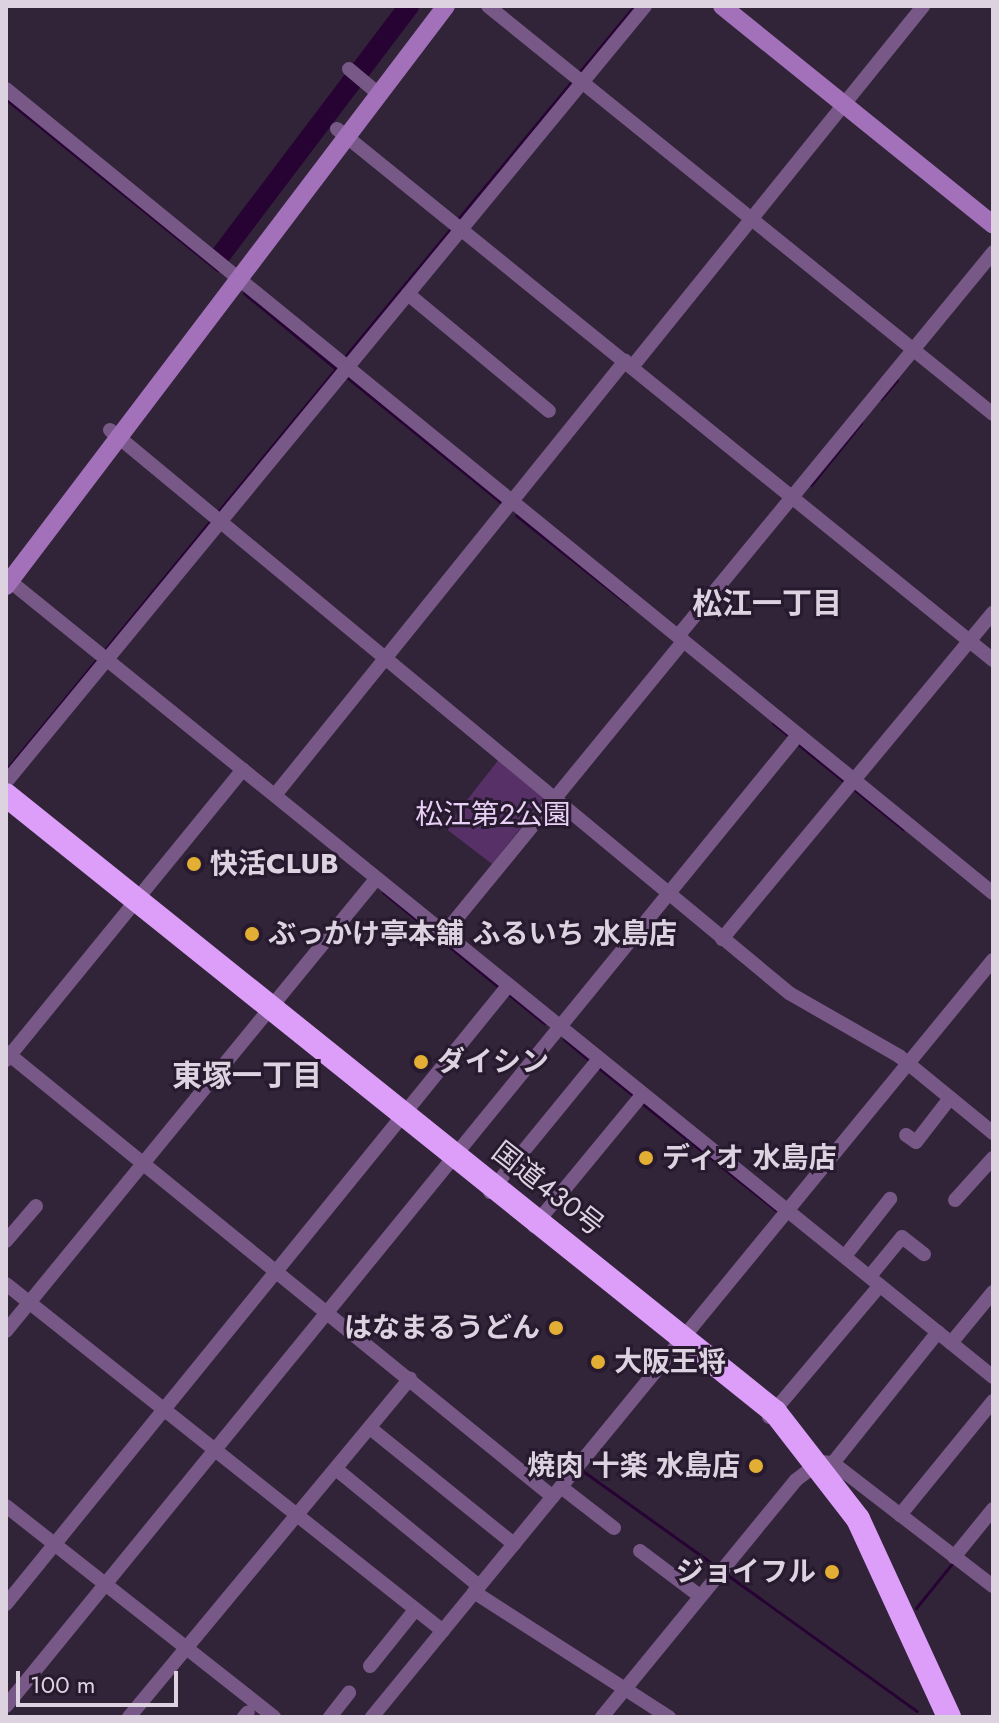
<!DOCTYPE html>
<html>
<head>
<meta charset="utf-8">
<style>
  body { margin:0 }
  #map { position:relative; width:999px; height:1723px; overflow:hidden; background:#312338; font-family:Jost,"Noto Sans JP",sans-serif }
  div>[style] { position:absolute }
  .green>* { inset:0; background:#563067 }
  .stream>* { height:3px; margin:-1.5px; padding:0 1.5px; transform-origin:1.5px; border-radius:1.5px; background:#260333 }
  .river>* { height:20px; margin:-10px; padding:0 10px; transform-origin:10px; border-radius:10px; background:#260333 }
  .street>* { height:14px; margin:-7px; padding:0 7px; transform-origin:7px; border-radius:7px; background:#775886 }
  .secondary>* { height:18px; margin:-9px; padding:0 9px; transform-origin:9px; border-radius:9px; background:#a371ba }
  .highway>* { height:24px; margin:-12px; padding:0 12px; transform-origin:12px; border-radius:12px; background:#dc9ef9 }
  .dots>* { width:22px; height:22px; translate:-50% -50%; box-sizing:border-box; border:4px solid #27192e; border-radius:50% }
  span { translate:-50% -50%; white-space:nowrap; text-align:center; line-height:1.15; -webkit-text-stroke:6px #27192e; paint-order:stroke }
  .park-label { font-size:28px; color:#e9d0f6 }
  .poi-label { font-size:28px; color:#dcd2e0; font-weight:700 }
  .left { translate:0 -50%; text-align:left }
  .right { translate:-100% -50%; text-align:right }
  .street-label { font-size:28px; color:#dcd2e0 }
  .neighbourhood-label { font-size:30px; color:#dcd2e0; font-weight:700 }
  .frame { position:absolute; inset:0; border:8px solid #dcd2e0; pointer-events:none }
  .scale { position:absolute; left:16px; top:1671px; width:162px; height:36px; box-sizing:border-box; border:4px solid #dcd2e0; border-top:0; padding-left:10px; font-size:24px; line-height:28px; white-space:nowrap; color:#dcd2e0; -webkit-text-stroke:6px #27192e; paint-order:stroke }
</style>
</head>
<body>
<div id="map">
  <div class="green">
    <i style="clip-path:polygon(500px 758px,547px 795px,492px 864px,445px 828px)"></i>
  </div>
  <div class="stream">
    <i style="left:578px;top:74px;width:88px;rotate:-50.5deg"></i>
    <i style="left:6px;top:99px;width:272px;rotate:39deg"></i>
    <i style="left:458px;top:219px;width:180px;rotate:-50.4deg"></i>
    <i style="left:244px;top:293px;width:118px;rotate:39.5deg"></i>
    <i style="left:344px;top:358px;width:168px;rotate:-50.5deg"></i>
    <i style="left:348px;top:378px;width:200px;rotate:39.1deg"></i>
    <i style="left:881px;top:399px;width:25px;rotate:-50deg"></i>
    <i style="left:811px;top:485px;width:80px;rotate:-51.1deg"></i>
    <i style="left:217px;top:513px;width:193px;rotate:-50.5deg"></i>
    <i style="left:516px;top:515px;width:143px;rotate:38.5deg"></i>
    <i style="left:103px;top:652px;width:172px;rotate:-50.7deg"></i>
    <i style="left:773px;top:723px;width:21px;rotate:39deg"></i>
    <i style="left:798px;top:744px;width:60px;rotate:39deg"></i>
    <i style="left:6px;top:770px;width:145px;rotate:-50.6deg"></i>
    <i style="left:855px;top:790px;width:62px;rotate:39.1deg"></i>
    <i style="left:383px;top:892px;width:153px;rotate:39.4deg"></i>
    <i style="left:507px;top:993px;width:48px;rotate:39deg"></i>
    <i style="left:564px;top:1039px;width:34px;rotate:40deg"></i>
    <i style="left:599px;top:1068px;width:45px;rotate:38.7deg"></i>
    <i style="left:643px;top:1104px;width:176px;rotate:38.6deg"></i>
    <i style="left:580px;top:1469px;width:168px;rotate:35.6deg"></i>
    <i style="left:726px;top:1574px;width:235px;rotate:35.7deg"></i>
    <i style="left:916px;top:1608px;width:60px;rotate:-51deg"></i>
  </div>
  <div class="river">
    <i style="left:220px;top:256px;width:313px;rotate:-52.9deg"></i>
  </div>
  <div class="street">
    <i style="left:488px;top:6px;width:649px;rotate:38.94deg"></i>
    <i style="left:349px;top:69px;width:39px;rotate:40deg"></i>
    <i style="left:6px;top:89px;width:1273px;rotate:39.17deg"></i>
    <i style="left:337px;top:129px;width:844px;rotate:38.99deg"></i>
    <i style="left:408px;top:294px;width:183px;rotate:39.7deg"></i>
    <i style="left:632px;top:367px;width:464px;rotate:-51.1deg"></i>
    <i style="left:110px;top:430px;width:882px;rotate:39.66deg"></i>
    <i style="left:789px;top:993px;width:127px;rotate:29.8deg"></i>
    <i style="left:899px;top:1056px;width:122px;rotate:39.3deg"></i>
    <i style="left:6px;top:578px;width:1270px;rotate:38.99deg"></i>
    <i style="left:678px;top:636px;width:497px;rotate:-50.6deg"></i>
    <i style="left:6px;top:782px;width:1005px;rotate:-50.53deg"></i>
    <i style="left:275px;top:795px;width:558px;rotate:-51.12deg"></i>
    <i style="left:443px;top:935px;width:380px;rotate:-50.7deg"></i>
    <i style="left:722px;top:939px;width:424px;rotate:-50.3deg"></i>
    <i style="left:6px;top:1052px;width:705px;rotate:39.13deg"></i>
    <i style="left:6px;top:1060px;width:375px;rotate:-50.8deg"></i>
    <i style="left:906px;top:1135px;width:12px;rotate:35deg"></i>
    <i style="left:916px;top:1142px;width:56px;rotate:-52.3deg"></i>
    <i style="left:490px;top:1192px;width:171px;rotate:-50.7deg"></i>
    <i style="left:955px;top:1200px;width:57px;rotate:-47.9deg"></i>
    <i style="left:534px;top:1226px;width:168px;rotate:-50.5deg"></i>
    <i style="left:6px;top:1241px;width:46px;rotate:-49.4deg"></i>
    <i style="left:845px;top:1256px;width:73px;rotate:-51.7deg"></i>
    <i style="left:870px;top:1276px;width:50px;rotate:-50.6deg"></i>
    <i style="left:902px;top:1237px;width:28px;rotate:38deg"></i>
    <i style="left:6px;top:1284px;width:558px;rotate:38.45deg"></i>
    <i style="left:6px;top:1331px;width:584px;rotate:-50.7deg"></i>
    <i style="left:951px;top:1343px;width:66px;rotate:-50.5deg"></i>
    <i style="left:769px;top:1417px;width:172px;rotate:-49.9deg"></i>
    <i style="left:370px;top:1428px;width:185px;rotate:38.9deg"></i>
    <i style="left:833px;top:1463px;width:168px;rotate:-51.3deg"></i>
    <i style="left:336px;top:1469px;width:185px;rotate:39.3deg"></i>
    <i style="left:561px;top:1487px;width:67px;rotate:37.7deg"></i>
    <i style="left:6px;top:1506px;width:341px;rotate:38.2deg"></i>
    <i style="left:900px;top:1515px;width:147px;rotate:-50.8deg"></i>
    <i style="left:640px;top:1551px;width:75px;rotate:36.9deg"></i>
    <i style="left:954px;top:1557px;width:62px;rotate:-50.9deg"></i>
    <i style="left:474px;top:1592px;width:232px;rotate:32.7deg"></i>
    <i style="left:6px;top:1604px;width:795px;rotate:-50.92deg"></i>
    <i style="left:370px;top:1666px;width:72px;rotate:-51.2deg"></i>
    <i style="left:6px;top:1706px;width:1253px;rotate:-50.8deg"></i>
    <i style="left:129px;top:1717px;width:440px;rotate:-50.3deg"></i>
    <i style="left:244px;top:1717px;width:6px;rotate:-51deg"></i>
    <i style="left:330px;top:1717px;width:31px;rotate:-52deg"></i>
    <i style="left:372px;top:1717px;width:979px;rotate:-50.64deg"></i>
    <i style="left:602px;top:1717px;width:306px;rotate:-50.7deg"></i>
    <i style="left:796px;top:1480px;width:30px;rotate:-37deg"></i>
    <i style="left:820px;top:1462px;width:13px;rotate:4deg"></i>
    <i style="left:833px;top:1463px;width:202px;rotate:37.6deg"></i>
  </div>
  <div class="secondary">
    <i style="left:722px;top:6px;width:348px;rotate:38.9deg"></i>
    <i style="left:6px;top:586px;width:728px;rotate:-52.82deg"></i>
  </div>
  <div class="highway">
    <i style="left:6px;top:795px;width:986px;rotate:38.74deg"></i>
    <i style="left:775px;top:1412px;width:135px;rotate:52.2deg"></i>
    <i style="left:858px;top:1519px;width:218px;rotate:65.3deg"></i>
  </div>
  <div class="dots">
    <i style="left:194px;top:864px;background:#e3ae34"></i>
    <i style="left:252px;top:934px;background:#e3ae34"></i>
    <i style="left:421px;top:1062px;background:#e3ae34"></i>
    <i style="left:646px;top:1158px;background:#e3ae34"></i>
    <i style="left:556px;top:1328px;background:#e3ae34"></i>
    <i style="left:598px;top:1362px;background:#e3ae34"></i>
    <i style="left:756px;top:1466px;background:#e3ae34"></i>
    <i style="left:832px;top:1572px;background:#e3ae34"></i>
  </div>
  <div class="park-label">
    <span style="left:493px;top:815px">松江第２公園</span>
  </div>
  <div class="poi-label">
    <span class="left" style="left:210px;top:864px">快活CLUB</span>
    <span class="left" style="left:268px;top:934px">ぶっかけ亭本舗 ふるいち 水島店</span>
    <span class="left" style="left:437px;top:1062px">ダイシン</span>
    <span class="left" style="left:662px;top:1158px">ディオ 水島店</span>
    <span class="right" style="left:540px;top:1328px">はなまるうどん</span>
    <span class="left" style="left:614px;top:1362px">大阪王将</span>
    <span class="right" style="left:740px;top:1466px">焼肉 十楽 水島店</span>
    <span class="right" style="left:816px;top:1572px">ジョイフル</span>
  </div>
  <div class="street-label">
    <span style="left:548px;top:1189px;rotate:38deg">国道430号</span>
  </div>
  <div class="neighbourhood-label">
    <span style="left:767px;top:604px">松江一丁目</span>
    <span style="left:247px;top:1076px">東塚一丁目</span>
  </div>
  <div class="frame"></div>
  <div class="scale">100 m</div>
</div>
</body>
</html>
